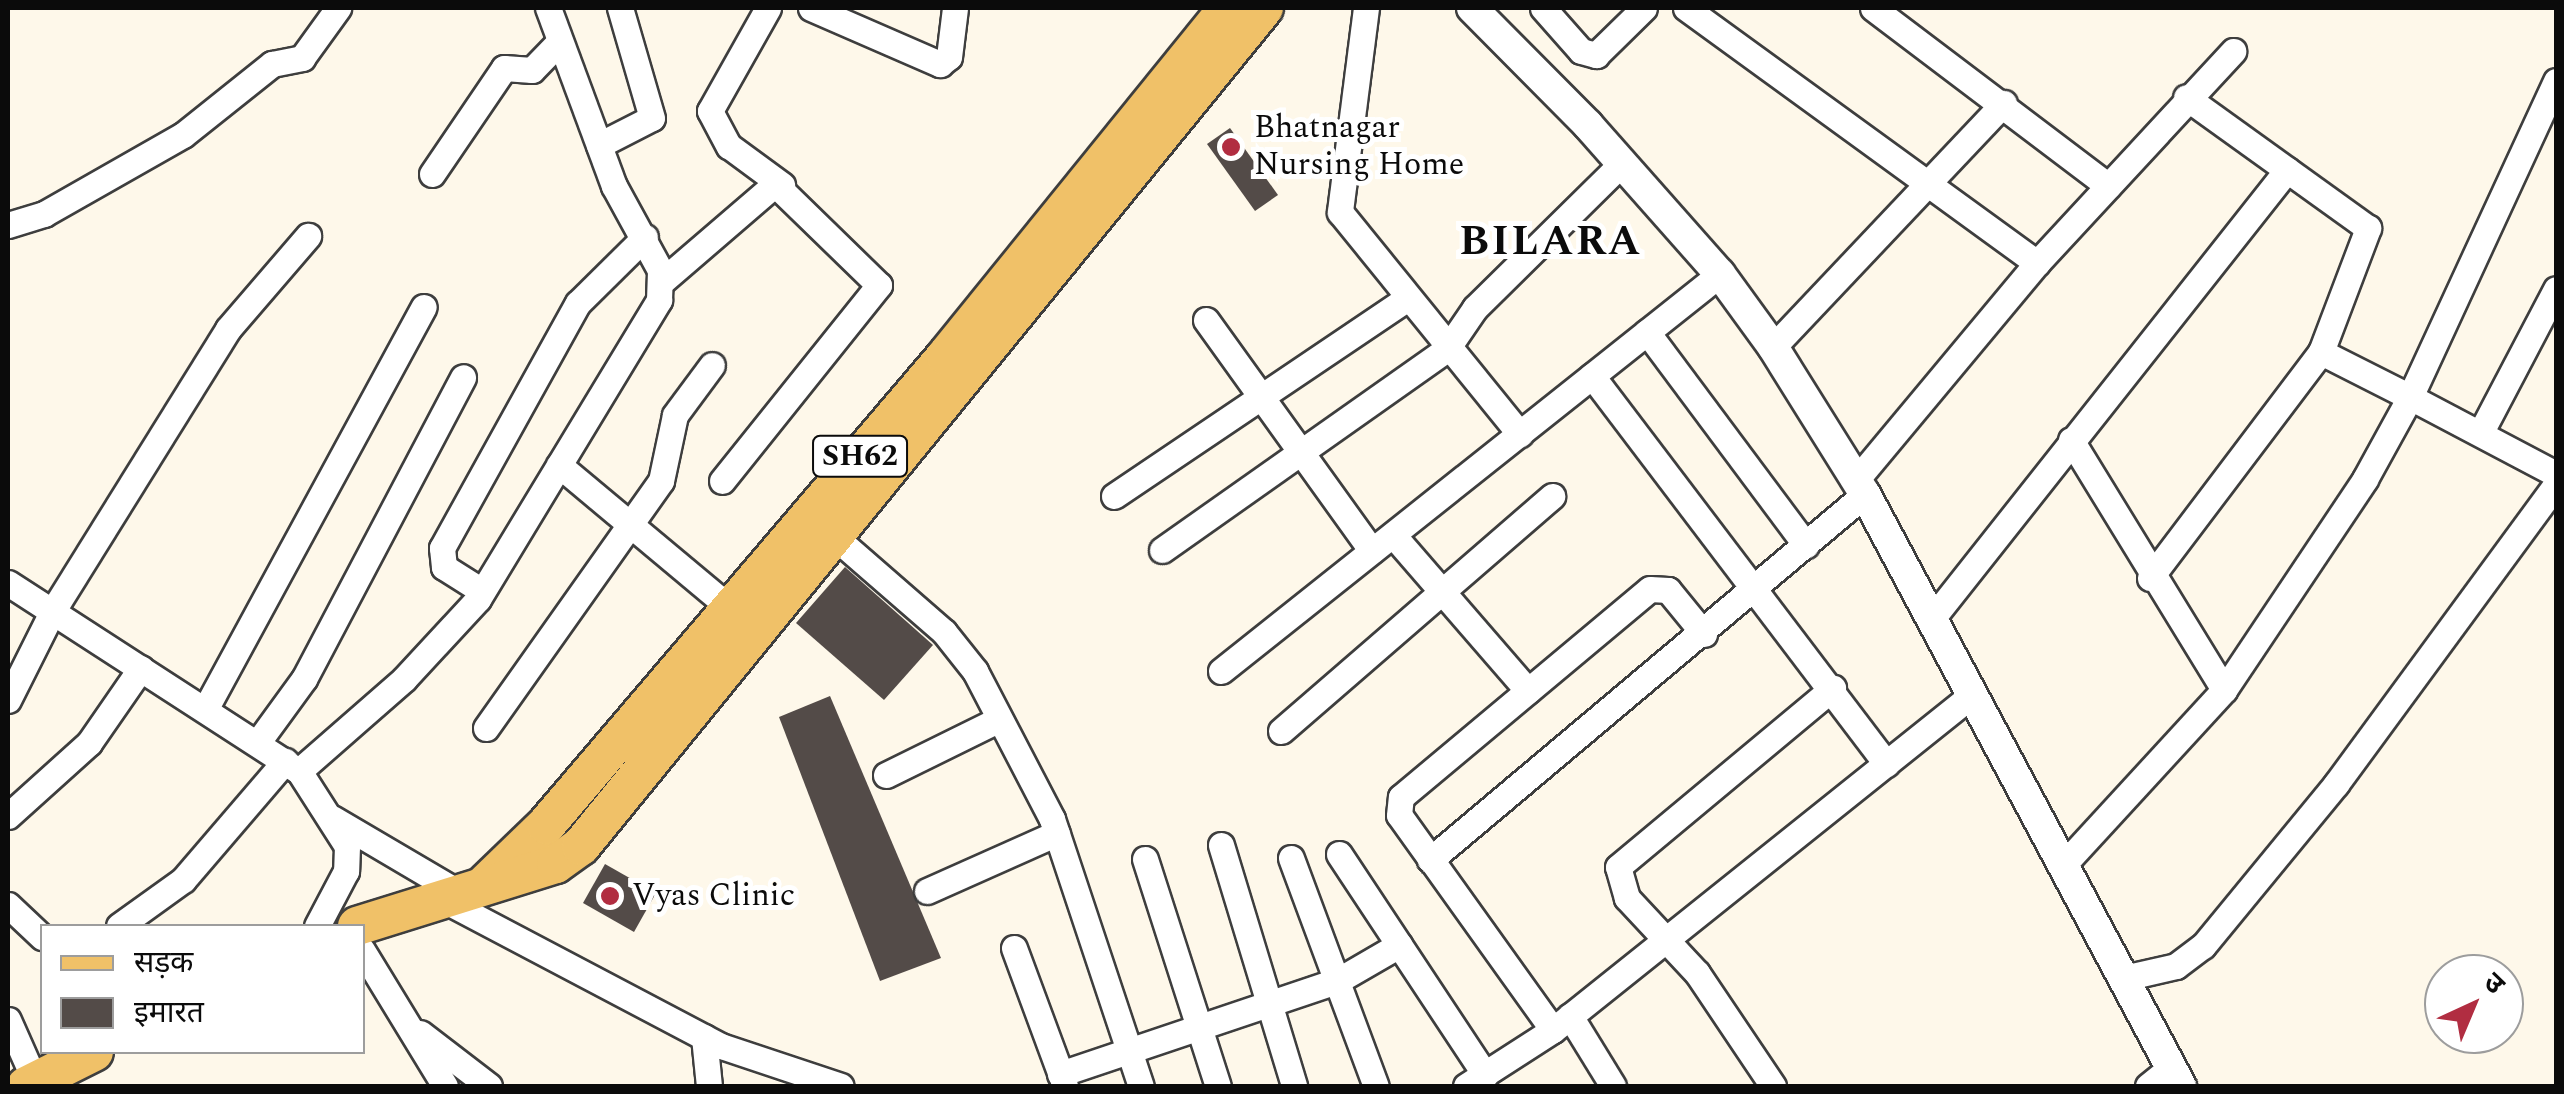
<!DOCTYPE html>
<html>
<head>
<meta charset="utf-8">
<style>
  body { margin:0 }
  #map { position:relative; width:2564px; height:1094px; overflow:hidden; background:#fef8ea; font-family:Spectral,"Noto Sans Devanagari",serif }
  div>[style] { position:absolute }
  .building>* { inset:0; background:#534b48 }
  .roads { filter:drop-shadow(2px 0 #3e3e3e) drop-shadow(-2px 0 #3e3e3e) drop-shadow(0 2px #3e3e3e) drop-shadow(0 -2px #3e3e3e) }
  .minor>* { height:25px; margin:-12.5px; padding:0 12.5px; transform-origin:12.5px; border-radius:12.5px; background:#fff }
  .tertiary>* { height:30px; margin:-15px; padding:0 15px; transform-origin:15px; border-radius:15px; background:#fff }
  .primary>* { height:38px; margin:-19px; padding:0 19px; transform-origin:19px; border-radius:19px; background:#f0c168 }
  .dots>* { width:28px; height:28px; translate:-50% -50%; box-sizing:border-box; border:5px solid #fff; border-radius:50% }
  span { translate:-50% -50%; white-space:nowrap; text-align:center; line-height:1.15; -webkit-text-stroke:10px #fff; paint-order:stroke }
  .shield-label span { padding:2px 8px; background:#fff; border:2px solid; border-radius:8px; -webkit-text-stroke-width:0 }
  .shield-label { font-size:30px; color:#0b0b0b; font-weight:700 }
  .poi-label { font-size:32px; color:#0b0b0b }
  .left { translate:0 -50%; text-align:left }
  .district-label { font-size:42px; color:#0b0b0b; font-weight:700; letter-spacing:2.5px }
  .frame { position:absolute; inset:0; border:10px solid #0b0b0b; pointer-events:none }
  .legend { position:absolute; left:40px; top:924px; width:325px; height:130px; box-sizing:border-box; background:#fff; border:2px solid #9d9d9d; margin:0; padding:12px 18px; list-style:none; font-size:30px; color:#0b0b0b }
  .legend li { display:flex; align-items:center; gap:20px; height:50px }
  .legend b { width:50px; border:2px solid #9d9d9d }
  .north { position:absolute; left:2424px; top:954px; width:100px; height:100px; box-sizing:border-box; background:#fff; border:2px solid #9d9d9d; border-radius:50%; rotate:44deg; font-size:28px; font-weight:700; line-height:40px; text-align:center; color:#0b0b0b }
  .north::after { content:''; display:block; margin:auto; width:35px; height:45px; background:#b12d41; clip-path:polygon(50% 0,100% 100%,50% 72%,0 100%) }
</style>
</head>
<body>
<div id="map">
  <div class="building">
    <i style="clip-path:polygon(1230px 128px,1278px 195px,1255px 211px,1207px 144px)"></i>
    <i style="clip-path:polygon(845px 567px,933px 645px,884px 700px,796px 623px)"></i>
    <i style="clip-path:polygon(830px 696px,941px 958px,880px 981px,779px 717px)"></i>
    <i style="clip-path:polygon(605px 864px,656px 893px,634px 932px,583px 903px)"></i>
  </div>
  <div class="roads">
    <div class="minor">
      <i style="left:768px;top:8px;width:118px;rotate:119.4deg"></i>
      <i style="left:710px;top:111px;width:40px;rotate:62deg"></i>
      <i style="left:729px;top:146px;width:66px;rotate:36.3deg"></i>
      <i style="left:811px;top:8px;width:141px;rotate:23.5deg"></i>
      <i style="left:940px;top:64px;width:11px;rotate:-38deg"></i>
      <i style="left:949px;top:57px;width:49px;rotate:-83deg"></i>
      <i style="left:1366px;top:8px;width:206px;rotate:97.3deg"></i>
      <i style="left:1340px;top:212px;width:286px;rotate:51deg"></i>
      <i style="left:1543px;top:8px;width:57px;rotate:48.5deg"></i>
      <i style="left:1581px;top:51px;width:16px;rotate:15deg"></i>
      <i style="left:1596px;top:55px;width:67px;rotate:-44.4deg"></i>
      <i style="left:1686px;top:8px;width:434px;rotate:36deg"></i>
      <i style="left:1873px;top:8px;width:295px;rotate:37.1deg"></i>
      <i style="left:2556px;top:81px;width:348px;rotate:114.8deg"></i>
      <i style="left:2410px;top:397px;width:165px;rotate:27.8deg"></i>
      <i style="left:599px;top:145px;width:59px;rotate:-27deg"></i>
      <i style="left:652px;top:118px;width:115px;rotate:-106.2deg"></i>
      <i style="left:432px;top:174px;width:128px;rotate:-55.8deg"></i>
      <i style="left:504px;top:68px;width:28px;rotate:4deg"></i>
      <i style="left:532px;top:70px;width:40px;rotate:-46deg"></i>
      <i style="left:8px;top:225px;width:38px;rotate:-17deg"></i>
      <i style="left:44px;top:214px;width:160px;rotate:-29.6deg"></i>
      <i style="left:183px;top:135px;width:114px;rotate:-38.6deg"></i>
      <i style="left:272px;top:64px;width:31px;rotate:-11deg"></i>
      <i style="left:302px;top:58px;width:62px;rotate:-54.2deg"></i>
      <i style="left:660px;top:283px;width:152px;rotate:-40.7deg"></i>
      <i style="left:775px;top:184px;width:145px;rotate:44.2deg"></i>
      <i style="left:879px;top:285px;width:251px;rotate:128.7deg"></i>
      <i style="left:1206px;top:320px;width:284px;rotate:54.3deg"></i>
      <i style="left:1647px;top:332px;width:266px;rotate:53.3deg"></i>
      <i style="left:1773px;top:347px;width:336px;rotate:-46.6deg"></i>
      <i style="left:1592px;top:376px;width:487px;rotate:52.8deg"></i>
      <i style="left:2482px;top:430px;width:159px;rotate:-62.3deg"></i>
      <i style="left:2071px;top:440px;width:293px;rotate:58.5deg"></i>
      <i style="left:559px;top:465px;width:222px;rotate:39.9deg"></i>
      <i style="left:1857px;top:479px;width:281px;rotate:-50.2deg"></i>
      <i style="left:2037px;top:263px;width:289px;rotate:-47.2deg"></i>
      <i style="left:1114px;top:496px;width:354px;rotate:-34deg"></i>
      <i style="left:1393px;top:535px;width:206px;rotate:49.1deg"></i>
      <i style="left:836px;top:538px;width:143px;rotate:41deg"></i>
      <i style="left:944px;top:632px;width:50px;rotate:51.5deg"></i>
      <i style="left:975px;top:671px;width:167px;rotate:62.5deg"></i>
      <i style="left:1052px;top:819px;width:281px;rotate:71.6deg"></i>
      <i style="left:1162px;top:550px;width:349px;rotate:-35.2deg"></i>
      <i style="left:1447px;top:349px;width:50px;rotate:-55.7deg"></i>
      <i style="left:1475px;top:308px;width:202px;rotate:-44.6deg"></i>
      <i style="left:2150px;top:578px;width:283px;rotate:-52.9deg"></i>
      <i style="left:8px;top:583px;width:346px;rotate:32.9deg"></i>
      <i style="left:299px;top:771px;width:89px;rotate:57.4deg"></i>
      <i style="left:347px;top:846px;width:25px;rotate:92deg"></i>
      <i style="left:346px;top:871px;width:62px;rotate:117.8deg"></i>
      <i style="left:482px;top:591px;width:45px;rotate:-147.7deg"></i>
      <i style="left:444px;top:567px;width:19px;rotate:-96deg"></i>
      <i style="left:442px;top:548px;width:280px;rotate:-61deg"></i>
      <i style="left:578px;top:303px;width:94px;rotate:-44.6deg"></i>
      <i style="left:1931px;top:620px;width:574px;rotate:-51.65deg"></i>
      <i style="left:1221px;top:671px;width:638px;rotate:-38.51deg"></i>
      <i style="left:8px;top:700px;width:98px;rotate:-63.4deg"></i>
      <i style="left:52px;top:612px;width:333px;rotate:-58.1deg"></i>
      <i style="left:228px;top:329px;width:123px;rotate:-49.3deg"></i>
      <i style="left:207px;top:706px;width:454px;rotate:-61.5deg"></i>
      <i style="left:486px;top:728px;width:303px;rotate:-54.7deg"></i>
      <i style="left:661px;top:481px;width:67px;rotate:-78deg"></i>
      <i style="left:675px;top:415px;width:62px;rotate:-53.5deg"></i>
      <i style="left:1281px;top:731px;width:359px;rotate:-40.9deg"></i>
      <i style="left:258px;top:742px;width:78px;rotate:-53.9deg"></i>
      <i style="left:304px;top:679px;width:341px;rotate:-62.2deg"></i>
      <i style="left:299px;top:771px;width:140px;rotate:-41.2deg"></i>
      <i style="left:404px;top:679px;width:109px;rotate:-47.2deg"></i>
      <i style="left:478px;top:599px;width:350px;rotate:-58.8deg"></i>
      <i style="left:659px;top:300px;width:30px;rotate:-88deg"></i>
      <i style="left:660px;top:270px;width:96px;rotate:-118.7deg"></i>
      <i style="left:614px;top:186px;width:190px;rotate:-110.3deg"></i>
      <i style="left:886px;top:775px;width:125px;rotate:-26.2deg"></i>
      <i style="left:8px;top:816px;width:109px;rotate:-42deg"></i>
      <i style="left:89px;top:743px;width:91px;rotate:-55.3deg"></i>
      <i style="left:332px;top:818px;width:150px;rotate:30.5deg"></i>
      <i style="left:1221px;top:845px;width:252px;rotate:73.1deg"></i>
      <i style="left:1339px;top:854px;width:265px;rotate:56.5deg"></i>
      <i style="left:1291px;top:858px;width:243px;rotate:69.6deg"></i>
      <i style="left:1145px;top:859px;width:238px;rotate:72.2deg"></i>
      <i style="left:1430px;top:860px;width:568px;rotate:-40.08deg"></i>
      <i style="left:2065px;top:863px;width:235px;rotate:-47.4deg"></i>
      <i style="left:2224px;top:690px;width:254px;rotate:-56.2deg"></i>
      <i style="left:2365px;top:479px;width:94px;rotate:-61.2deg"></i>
      <i style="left:2410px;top:397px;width:100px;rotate:-153.2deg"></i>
      <i style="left:2321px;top:352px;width:133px;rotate:-69.2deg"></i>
      <i style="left:2368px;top:228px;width:224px;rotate:-144.3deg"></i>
      <i style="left:927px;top:891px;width:142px;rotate:-24deg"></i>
      <i style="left:440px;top:898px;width:318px;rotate:27.8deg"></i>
      <i style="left:721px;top:1046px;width:126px;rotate:18.4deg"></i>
      <i style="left:8px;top:905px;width:47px;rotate:43.3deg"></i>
      <i style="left:119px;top:926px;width:79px;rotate:-35.7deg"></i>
      <i style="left:183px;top:880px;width:157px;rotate:-49.4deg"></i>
      <i style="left:1014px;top:948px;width:147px;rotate:69.7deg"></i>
      <i style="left:362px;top:950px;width:159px;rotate:58.6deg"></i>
      <i style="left:2128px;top:977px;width:49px;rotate:-12.9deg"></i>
      <i style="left:2176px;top:966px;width:34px;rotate:-37deg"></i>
      <i style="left:2203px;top:946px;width:210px;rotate:-50.6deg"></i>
      <i style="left:2336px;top:784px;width:371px;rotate:-53.7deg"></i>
      <i style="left:1570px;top:1016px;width:82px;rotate:58.4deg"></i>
      <i style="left:8px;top:1020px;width:67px;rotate:66.1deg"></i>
      <i style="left:1553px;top:1030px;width:264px;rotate:-125.6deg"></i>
      <i style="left:1399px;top:815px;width:18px;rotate:-84deg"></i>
      <i style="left:1401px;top:797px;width:324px;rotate:-39.9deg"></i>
      <i style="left:1650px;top:589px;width:18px;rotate:3deg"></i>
      <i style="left:1668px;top:590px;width:57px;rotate:50.7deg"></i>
      <i style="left:420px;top:1033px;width:87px;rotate:37.5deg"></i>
      <i style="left:704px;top:1037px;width:49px;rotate:84.2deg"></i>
      <i style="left:1060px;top:1074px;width:292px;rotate:-18.6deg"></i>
      <i style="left:1337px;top:981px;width:72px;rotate:-30.1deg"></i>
      <i style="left:1466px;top:1086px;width:103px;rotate:-32.8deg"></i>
      <i style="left:1553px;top:1030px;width:531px;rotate:-38.66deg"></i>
      <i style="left:1773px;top:1086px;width:136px;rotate:-123.9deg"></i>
      <i style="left:1697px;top:973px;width:103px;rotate:-133deg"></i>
      <i style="left:1627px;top:898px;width:32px;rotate:-106deg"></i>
      <i style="left:1618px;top:867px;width:280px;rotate:-39.8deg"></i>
      <i style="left:2148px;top:1086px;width:28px;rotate:-39deg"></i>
    </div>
    <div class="tertiary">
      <i style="left:1472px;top:8px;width:165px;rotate:45.2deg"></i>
      <i style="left:1588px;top:125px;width:199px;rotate:48.5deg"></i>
      <i style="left:1720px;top:274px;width:90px;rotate:54deg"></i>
      <i style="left:1773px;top:347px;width:173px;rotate:58deg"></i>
      <i style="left:1865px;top:494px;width:671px;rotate:61.91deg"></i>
    </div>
    <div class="primary">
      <i style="left:486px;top:883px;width:83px;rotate:-44deg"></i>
      <i style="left:546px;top:825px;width:616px;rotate:-49.54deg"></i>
      <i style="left:946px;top:356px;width:448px;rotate:-51deg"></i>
      <i style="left:357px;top:926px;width:208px;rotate:-17.3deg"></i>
      <i style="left:556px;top:864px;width:31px;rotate:-36deg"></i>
      <i style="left:581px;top:846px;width:1081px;rotate:-50.82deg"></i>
      <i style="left:26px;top:1086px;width:76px;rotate:-26.6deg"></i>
    </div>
  </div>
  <div class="dots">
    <i style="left:1231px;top:147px;background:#b12d41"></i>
    <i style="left:610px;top:896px;background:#b12d41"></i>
  </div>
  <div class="shield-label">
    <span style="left:860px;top:456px">SH62</span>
  </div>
  <div class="poi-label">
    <span class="left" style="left:1254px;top:147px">Bhatnagar<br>Nursing Home</span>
    <span class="left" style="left:632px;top:896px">Vyas Clinic</span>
  </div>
  <div class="district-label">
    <span style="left:1551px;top:242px">BILARA</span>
  </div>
  <div class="frame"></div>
  <ul class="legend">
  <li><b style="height:12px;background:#f0c168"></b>सड़क</li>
  <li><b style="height:28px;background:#534b48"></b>इमारत</li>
  </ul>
  <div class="north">उ</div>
</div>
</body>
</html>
